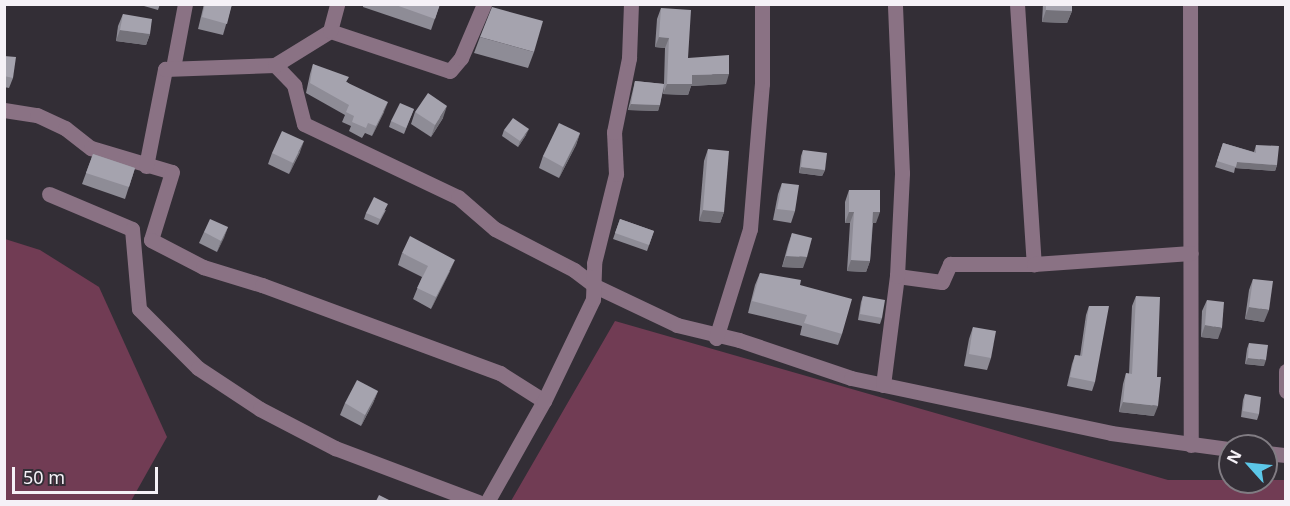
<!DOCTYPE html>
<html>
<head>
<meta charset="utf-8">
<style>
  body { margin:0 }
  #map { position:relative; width:1290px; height:506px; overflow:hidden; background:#332e36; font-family:"Noto Sans",sans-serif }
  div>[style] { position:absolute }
  .green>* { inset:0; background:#713c54 }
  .minor>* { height:15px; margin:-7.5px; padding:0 7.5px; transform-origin:7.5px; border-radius:7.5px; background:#8a7284 }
  .wall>* { inset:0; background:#8e8c96 }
  .shaded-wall>* { inset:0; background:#74727a }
  .building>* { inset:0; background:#a5a3ae }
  span { translate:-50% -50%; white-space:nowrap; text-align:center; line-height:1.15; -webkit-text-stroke:6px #332e36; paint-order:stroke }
  .frame { position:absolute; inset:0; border:6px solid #f5f1f7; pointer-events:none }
  .north { position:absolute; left:1218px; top:434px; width:60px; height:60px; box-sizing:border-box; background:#332e36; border:2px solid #817c83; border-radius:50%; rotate:297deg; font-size:16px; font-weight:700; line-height:24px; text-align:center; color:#f5f1f7 }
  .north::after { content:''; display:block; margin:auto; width:21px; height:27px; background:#5cc7e8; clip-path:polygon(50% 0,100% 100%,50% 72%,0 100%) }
  .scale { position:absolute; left:12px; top:467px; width:146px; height:27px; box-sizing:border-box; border:3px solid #f5f1f7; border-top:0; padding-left:8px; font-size:18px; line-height:21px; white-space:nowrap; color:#f5f1f7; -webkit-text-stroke:4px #332e36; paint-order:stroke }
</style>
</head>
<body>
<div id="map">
  <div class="green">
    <i style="clip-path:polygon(5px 239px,40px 250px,99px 287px,167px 437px,131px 501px,5px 501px)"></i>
    <i style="clip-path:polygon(615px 321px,1168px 480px,1285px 480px,1285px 501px,511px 501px)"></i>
  </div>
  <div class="minor">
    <i style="left:1017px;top:4px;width:261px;rotate:86.3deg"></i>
    <i style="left:1190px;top:4px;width:441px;rotate:89.9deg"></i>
    <i style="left:330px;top:31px;width:126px;rotate:18.4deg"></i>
    <i style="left:450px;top:71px;width:17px;rotate:-50deg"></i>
    <i style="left:461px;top:58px;width:59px;rotate:-66.9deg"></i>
    <i style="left:275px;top:65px;width:28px;rotate:46deg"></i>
    <i style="left:294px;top:85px;width:40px;rotate:75.6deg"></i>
    <i style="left:304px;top:124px;width:170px;rotate:25.4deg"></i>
    <i style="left:458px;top:197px;width:49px;rotate:40.9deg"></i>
    <i style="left:495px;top:229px;width:89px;rotate:27.4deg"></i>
    <i style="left:574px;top:270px;width:26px;rotate:37deg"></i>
    <i style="left:595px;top:286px;width:91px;rotate:25.4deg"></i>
    <i style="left:677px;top:325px;width:64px;rotate:13.6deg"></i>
    <i style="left:739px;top:340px;width:118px;rotate:18.7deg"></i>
    <i style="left:851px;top:378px;width:266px;rotate:11.9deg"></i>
    <i style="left:1111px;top:433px;width:120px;rotate:7.7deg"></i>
    <i style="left:173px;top:68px;width:65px;rotate:-79.4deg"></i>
    <i style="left:4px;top:110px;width:33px;rotate:9deg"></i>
    <i style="left:37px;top:115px;width:31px;rotate:25deg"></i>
    <i style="left:65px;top:128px;width:33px;rotate:38deg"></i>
    <i style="left:91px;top:148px;width:84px;rotate:16.5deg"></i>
    <i style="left:172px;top:172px;width:71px;rotate:107.2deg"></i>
    <i style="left:151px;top:240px;width:59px;rotate:27.4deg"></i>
    <i style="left:203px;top:267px;width:62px;rotate:17deg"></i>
    <i style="left:262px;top:285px;width:254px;rotate:20.3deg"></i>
    <i style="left:500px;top:373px;width:52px;rotate:32.5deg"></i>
    <i style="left:146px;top:166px;width:99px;rotate:-78.9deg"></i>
    <i style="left:165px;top:69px;width:110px;rotate:-2.1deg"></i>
    <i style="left:275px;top:65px;width:65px;rotate:-31.7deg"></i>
    <i style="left:330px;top:31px;width:28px;rotate:-75deg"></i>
    <i style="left:49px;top:194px;width:90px;rotate:22.9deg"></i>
    <i style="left:132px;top:229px;width:80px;rotate:85deg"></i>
    <i style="left:139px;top:309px;width:83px;rotate:45deg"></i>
    <i style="left:198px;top:368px;width:74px;rotate:33.5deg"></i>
    <i style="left:260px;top:409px;width:85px;rotate:27.5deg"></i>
    <i style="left:335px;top:448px;width:153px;rotate:20.7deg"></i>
    <i style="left:897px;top:276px;width:45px;rotate:7.6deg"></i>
    <i style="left:942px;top:282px;width:20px;rotate:-66deg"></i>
    <i style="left:950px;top:264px;width:84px"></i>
    <i style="left:1034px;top:264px;width:157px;rotate:-4deg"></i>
    <i style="left:716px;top:338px;width:114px;rotate:-72.7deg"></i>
    <i style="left:750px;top:229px;width:145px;rotate:-85.3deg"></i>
    <i style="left:762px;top:84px;width:80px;rotate:-90deg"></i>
    <i style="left:1286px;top:371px;width:20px;rotate:90deg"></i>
    <i style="left:883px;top:385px;width:110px;rotate:-82.7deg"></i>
    <i style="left:897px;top:276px;width:103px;rotate:-87.2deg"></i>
    <i style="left:902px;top:173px;width:169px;rotate:-92.4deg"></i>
    <i style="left:1266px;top:453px;width:20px;rotate:6deg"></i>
    <i style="left:487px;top:502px;width:116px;rotate:-60.6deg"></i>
    <i style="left:544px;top:401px;width:113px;rotate:-64.3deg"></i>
    <i style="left:593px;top:299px;width:36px;rotate:-88deg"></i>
    <i style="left:594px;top:263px;width:92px;rotate:-76.1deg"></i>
    <i style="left:616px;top:174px;width:42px;rotate:-92.7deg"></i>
    <i style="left:614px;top:132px;width:76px;rotate:-78.5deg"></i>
    <i style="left:629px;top:58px;width:54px;rotate:-87.9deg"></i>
  </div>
  <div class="wall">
    <i style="clip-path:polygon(145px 4px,160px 4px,158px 10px,144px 6px)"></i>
    <i style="clip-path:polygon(204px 4px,232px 4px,223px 35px,198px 29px)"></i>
    <i style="clip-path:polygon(363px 4px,440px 4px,431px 30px,363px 7px)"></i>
    <i style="clip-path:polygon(1043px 4px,1072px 4px,1072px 11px,1067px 23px,1042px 22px)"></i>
    <i style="clip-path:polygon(661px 8px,688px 58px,726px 84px,691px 86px,688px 95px,663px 94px,664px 87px,658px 111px,628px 110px,635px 81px,664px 84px,665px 48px,655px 47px,657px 19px)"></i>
    <i style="clip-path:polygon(123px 14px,150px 34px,146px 45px,116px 41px,118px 26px)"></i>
    <i style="clip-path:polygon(480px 37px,534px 52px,528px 68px,474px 53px)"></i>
    <i style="clip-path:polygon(4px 56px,13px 78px,9px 88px,4px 87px)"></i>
    <i style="clip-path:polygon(313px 64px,347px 82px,384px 112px,372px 136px,365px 133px,362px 138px,349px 131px,351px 126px,342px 122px,345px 115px,306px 93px,310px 74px)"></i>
    <i style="clip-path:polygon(414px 109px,404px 134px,389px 127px,391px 121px)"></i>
    <i style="clip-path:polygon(415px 112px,443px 118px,431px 137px,411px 124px)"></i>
    <i style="clip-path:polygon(504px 130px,526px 135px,518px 147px,502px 136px)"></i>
    <i style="clip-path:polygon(580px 133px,576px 145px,559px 178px,539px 168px,543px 156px)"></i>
    <i style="clip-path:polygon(1223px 143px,1254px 152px,1256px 145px,1277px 165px,1275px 171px,1235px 168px,1234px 173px,1215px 167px)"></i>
    <i style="clip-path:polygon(708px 149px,724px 212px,720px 223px,699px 221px,704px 161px)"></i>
    <i style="clip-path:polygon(803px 150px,825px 170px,822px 176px,799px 173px,801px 156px)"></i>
    <i style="clip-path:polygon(300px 152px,289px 174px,268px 164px,272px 153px)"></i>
    <i style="clip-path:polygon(93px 154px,135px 168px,125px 199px,82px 184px)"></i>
    <i style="clip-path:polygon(782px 183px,795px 211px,791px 223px,773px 220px,778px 194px)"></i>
    <i style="clip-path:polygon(849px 190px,876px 223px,873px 223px,870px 261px,866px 272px,847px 271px,850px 223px,845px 223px,845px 202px)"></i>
    <i style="clip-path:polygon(386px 210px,378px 225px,364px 219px,366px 213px)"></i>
    <i style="clip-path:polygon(620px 219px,654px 231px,647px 251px,613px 239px)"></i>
    <i style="clip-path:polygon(228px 227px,217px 252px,199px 243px,204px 232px)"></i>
    <i style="clip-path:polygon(792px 233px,803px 268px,782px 267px,788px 245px)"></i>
    <i style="clip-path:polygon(402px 253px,450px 271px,431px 309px,413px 299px,422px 277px,398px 265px)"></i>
    <i style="clip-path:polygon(760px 273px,800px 285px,842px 334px,838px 345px,800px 335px,802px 326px,748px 313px,755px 285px)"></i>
    <i style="clip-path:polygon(1253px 279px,1264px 322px,1245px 319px,1249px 290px)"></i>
    <i style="clip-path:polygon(863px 296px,882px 318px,880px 324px,858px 320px,861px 302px)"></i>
    <i style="clip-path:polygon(1136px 296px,1154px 416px,1119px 412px,1123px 384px,1126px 373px,1129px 374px,1132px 306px)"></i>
    <i style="clip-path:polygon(1207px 300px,1218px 339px,1201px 337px,1202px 311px)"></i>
    <i style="clip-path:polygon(1089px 306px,1095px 382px,1092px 391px,1067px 386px,1072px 364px,1075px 355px,1080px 356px,1086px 315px)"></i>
    <i style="clip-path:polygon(973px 327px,991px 358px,987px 370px,964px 366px,969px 339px)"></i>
    <i style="clip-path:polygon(1249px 343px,1264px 366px,1245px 364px,1247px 349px)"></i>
    <i style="clip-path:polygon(378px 391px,373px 403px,361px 426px,340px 415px,345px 403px)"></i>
    <i style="clip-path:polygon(1245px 394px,1259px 414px,1257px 420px,1241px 417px,1243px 400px)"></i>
  </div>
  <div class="shaded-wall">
    <i style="clip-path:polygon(1046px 10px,1072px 11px,1067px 23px,1042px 22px)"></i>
    <i style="clip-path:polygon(120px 30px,150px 34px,146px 45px,116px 41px)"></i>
    <i style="clip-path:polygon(659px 37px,669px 38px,665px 48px,655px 47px)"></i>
    <i style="clip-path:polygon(729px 74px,726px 84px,691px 86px,688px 95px,663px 94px,667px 84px,692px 75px)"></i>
    <i style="clip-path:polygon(388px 102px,384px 112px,372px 136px,376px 126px)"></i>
    <i style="clip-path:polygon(631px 104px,660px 105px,658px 111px,628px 110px)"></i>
    <i style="clip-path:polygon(447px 106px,443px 118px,431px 137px,435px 125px)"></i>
    <i style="clip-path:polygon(529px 129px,526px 135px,518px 147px,520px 141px)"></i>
    <i style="clip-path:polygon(580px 133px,576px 145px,559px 178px,563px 167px)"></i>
    <i style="clip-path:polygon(304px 141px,300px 152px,289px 174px,293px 163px)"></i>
    <i style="clip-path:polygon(1237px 162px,1277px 165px,1275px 171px,1235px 168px)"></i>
    <i style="clip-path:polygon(801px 167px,825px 170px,822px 176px,799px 173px)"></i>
    <i style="clip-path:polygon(703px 210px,724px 212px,720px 223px,699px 221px)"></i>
    <i style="clip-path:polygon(849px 212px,854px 212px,850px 223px,845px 223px)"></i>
    <i style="clip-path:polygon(873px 212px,880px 212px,876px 223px,869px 223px)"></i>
    <i style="clip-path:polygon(228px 227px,224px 238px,217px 252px,221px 241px)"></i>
    <i style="clip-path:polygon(786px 256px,807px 257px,803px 268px,782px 267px)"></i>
    <i style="clip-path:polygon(455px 260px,450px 271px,431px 309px,436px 297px)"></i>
    <i style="clip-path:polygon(851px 260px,870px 261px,866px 272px,847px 271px)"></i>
    <i style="clip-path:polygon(1249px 307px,1269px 310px,1264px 322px,1245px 319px)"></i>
    <i style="clip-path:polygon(1205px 325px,1222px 328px,1218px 339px,1201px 337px)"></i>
    <i style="clip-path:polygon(1248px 358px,1266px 360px,1264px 366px,1245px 364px)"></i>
    <i style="clip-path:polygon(378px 391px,373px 403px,361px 426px,365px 415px)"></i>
    <i style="clip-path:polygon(1123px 402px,1158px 406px,1154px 416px,1119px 412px)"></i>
  </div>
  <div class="building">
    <i style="clip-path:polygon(205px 4px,232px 4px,227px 24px,202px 17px)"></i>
    <i style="clip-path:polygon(393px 4px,440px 4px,435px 19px)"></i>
    <i style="clip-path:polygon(1046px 4px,1072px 4px,1072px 11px,1046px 10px)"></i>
    <i style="clip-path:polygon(492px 7px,543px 21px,534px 52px,480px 37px)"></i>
    <i style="clip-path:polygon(661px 8px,691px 10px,688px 58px,729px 55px,729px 74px,692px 75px,692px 84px,667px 84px,669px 38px,659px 37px)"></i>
    <i style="clip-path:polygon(123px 14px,152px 19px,150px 34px,120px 30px)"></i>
    <i style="clip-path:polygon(4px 56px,16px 57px,13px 78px,4px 76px)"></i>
    <i style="clip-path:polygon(313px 64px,349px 77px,346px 82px,388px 102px,376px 126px,368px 123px,366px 128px,352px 122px,354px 116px,346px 112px,349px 105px,310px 83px)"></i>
    <i style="clip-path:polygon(635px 81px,664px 84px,660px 105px,631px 104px)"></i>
    <i style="clip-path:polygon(428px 93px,447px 106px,435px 125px,415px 112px)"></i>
    <i style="clip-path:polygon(400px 103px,414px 109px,406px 128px,391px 121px)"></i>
    <i style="clip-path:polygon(513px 118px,529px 129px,520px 141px,504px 130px)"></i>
    <i style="clip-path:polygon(559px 123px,580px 133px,563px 167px,543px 156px)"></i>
    <i style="clip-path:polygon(282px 131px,304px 141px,293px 163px,272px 153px)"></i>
    <i style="clip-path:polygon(1223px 143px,1256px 153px,1256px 145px,1279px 146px,1277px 165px,1237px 162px,1236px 167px,1217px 161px)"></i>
    <i style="clip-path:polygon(708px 149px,729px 151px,724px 212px,703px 210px)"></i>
    <i style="clip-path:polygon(803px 150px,827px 153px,825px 170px,801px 167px)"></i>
    <i style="clip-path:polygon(93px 154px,135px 168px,129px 187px,86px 173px)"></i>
    <i style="clip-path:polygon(782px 183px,799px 185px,795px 211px,777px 209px)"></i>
    <i style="clip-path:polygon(849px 190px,880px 190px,880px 212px,873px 212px,870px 261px,851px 260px,854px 212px,849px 212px)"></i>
    <i style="clip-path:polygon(374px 197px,388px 204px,380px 219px,366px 213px)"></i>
    <i style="clip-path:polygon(210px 219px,228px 227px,221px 241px,204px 232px)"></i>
    <i style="clip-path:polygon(620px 219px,654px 231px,649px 245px,615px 233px)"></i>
    <i style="clip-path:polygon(792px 233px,812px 238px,807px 257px,786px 256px)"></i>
    <i style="clip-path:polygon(410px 236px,455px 260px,436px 297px,417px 288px,428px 266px,402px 253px)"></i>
    <i style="clip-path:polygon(760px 273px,801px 280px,800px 285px,852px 299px,842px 334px,804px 323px,807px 315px,752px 301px)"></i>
    <i style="clip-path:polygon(1253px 279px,1273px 281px,1269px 310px,1249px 307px)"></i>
    <i style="clip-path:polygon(863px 296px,885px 300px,882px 318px,860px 314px)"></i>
    <i style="clip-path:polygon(1136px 296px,1160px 297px,1157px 377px,1161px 377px,1158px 406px,1123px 402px,1126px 373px,1132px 374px)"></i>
    <i style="clip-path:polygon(1207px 300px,1224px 302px,1222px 328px,1205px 325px)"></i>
    <i style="clip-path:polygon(1089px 306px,1109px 306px,1095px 382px,1070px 377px,1075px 355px,1082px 356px)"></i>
    <i style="clip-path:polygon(973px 327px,996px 331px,991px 358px,969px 354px)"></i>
    <i style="clip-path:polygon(1249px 343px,1268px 345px,1266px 360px,1248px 358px)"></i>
    <i style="clip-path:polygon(357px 380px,378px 391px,365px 415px,345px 403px)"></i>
    <i style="clip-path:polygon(1245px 394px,1261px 397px,1259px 414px,1243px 411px)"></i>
    <i style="clip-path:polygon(379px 495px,391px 501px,376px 501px)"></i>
  </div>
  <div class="frame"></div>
  <div class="north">N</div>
  <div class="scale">50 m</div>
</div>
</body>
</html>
